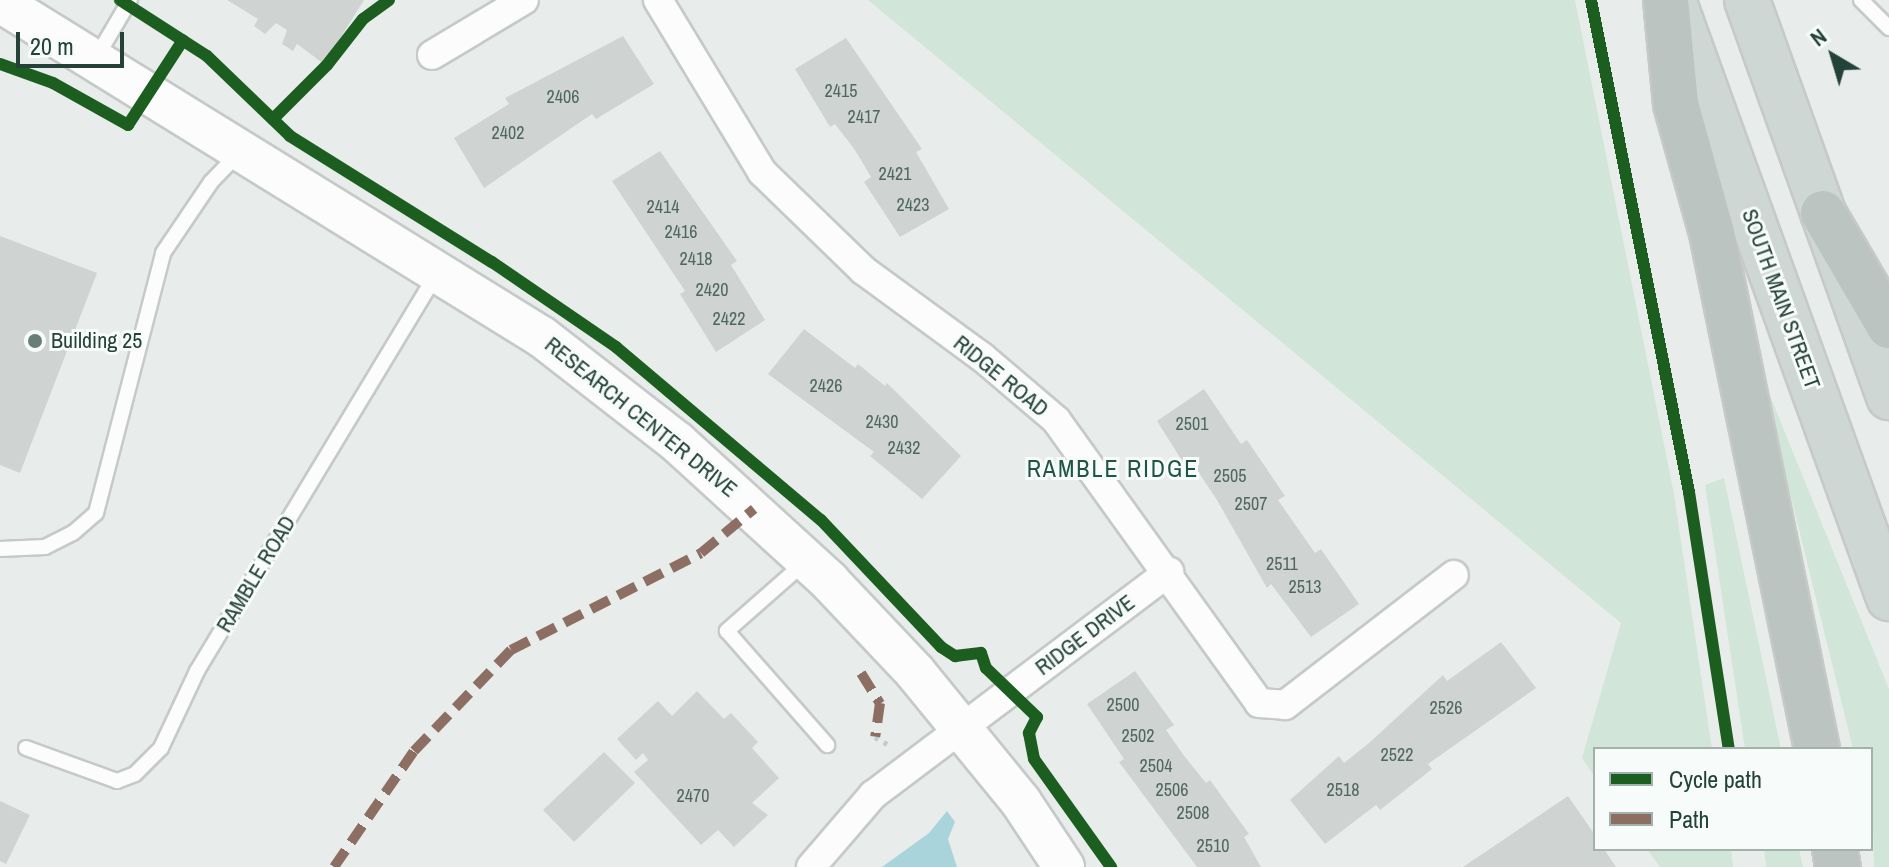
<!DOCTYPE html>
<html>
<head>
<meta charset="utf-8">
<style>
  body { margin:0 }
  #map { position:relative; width:1889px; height:867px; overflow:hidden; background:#e8edeb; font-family:"Archivo Narrow",sans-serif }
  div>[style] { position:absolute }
  .green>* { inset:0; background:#d1e6d8 }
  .water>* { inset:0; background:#a9d4db }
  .building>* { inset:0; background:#cfd4d2 }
  .path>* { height:5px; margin-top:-2.5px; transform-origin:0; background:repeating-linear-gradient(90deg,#c3ccca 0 4px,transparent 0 10px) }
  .roads { filter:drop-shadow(2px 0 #c5cac8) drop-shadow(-2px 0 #c5cac8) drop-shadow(0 2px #c5cac8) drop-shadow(0 -2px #c5cac8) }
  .lane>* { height:14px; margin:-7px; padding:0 7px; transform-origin:7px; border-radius:7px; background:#fcfcfc }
  .street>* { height:28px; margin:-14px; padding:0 14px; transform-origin:14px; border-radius:14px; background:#fcfcfc }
  .secondary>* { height:40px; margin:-20px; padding:0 20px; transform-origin:20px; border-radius:20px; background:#fcfcfc }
  .primary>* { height:44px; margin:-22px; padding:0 22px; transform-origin:22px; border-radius:22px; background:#cfd7d5 }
  .highway>* { height:44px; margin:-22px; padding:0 22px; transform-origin:22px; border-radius:22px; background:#bcc4c2 }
  .quiet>* { height:10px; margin-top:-5px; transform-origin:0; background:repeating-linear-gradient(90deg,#8d6e63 0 20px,transparent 0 30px) }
  .cycleway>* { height:12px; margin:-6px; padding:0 6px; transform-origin:6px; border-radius:6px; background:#1b5e20 }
  .dots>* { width:22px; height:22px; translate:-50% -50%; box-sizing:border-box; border:4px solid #f7fbf9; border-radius:50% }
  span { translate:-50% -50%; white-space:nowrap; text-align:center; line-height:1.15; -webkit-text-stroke:6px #f7fbf9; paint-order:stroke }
  .number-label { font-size:18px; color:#506761 }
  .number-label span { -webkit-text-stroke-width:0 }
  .street-label { font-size:22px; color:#24423a }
  .poi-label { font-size:22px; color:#24423a }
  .left { translate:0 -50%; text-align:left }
  .neighbourhood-label { font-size:24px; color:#1f5548; letter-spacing:2px }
  .legend { position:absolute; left:1593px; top:747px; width:280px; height:104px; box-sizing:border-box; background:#f7fbf9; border:2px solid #a3b1ad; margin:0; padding:10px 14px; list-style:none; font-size:24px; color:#24423a }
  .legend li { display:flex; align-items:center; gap:16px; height:40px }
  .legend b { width:40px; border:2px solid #a3b1ad }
  .north { position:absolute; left:1793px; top:16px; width:80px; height:80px; -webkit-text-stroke:6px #f7fbf9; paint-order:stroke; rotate:322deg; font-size:22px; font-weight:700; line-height:32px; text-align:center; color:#24423a }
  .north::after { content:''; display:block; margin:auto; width:28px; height:36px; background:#24423a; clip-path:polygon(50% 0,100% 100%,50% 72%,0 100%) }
  .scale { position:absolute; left:16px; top:32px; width:108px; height:36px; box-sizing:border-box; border:4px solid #24423a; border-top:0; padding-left:10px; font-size:24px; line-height:28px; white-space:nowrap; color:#24423a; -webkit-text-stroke:6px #f7fbf9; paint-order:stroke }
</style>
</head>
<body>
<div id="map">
  <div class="green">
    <i style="clip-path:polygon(868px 0,1575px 0,1674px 494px,1712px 749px,1595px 749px,1595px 777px,1582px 758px,1621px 623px)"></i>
    <i style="clip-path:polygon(1760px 371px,1889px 689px,1889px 867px,1874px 867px,1871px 749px,1853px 749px)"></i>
    <i style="clip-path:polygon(1724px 478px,1781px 749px,1745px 749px,1705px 485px)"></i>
    <i style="clip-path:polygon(1647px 849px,1731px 849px,1733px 867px,1660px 867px)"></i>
    <i style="clip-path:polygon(1764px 849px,1799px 849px,1803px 867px,1766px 867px)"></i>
  </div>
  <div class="water">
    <i style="clip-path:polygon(947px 811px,955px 822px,948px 839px,957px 867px,882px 867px,929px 833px)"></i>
  </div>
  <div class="building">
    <i style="clip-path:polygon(227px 0,364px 0,324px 64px,297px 44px,293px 51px,282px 44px,287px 30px,276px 23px,265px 34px,254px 26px,258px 19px)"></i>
    <i style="clip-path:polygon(623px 36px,654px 84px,596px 119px,592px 114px,484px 188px,454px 138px,509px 104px,505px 98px)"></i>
    <i style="clip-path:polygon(846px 38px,922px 149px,916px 152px,949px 209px,900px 237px,864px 182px,871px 177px,855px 150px,835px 124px,830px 127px,795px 69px)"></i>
    <i style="clip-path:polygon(660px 151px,737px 261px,731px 265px,765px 320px,716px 352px,680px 294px,685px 291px,612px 181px)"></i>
    <i style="clip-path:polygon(0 236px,97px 273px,20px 473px,0 465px)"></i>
    <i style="clip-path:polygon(804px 329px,855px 368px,858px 364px,885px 386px,887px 383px,961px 456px,922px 499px,870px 456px,874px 452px,768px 374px)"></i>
    <i style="clip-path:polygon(1204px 389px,1241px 444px,1247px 440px,1285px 496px,1278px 500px,1315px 553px,1321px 549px,1359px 604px,1311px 637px,1271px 584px,1267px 588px,1217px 500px,1199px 473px,1193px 478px,1157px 421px)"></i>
    <i style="clip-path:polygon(1501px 642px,1536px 688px,1428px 764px,1432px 769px,1380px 810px,1376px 805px,1325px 844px,1290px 800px,1339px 756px,1344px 763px,1369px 743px,1443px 675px,1447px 681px)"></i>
    <i style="clip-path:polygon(1135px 671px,1174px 725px,1166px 730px,1185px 757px,1206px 783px,1210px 780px,1249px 834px,1244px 837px,1261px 867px,1197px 867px,1119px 762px,1124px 759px,1087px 704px)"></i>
    <i style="clip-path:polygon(697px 691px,724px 719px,731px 713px,758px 742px,752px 748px,779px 778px,752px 803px,768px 815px,734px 847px,718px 830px,701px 845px,634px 772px,648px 760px,643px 753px,636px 760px,617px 739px,658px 701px,672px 716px)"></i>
    <i style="clip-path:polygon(604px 752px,635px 783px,574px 842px,543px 810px)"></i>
    <i style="clip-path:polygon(1568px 796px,1595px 835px,1595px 849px,1604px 849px,1616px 867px,1463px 867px)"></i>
    <i style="clip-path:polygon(0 801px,30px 815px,6px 864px,0 861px)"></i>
  </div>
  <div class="path">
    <i style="left:875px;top:737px;width:14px;rotate:30deg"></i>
  </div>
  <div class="roads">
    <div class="lane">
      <i style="left:1861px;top:0;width:40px;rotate:45deg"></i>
      <i style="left:96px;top:58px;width:67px;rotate:-59.6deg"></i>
      <i style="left:0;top:549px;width:45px;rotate:-2.5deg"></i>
      <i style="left:45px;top:547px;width:31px;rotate:-27deg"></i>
      <i style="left:73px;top:533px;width:30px;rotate:-41deg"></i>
      <i style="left:96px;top:513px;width:268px;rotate:-75.5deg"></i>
      <i style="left:163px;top:253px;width:86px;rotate:-55.9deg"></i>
      <i style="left:211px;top:182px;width:39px;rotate:-46deg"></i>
      <i style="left:804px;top:563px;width:103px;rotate:138.6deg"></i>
      <i style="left:727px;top:631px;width:152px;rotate:48.7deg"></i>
      <i style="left:26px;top:748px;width:97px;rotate:19.9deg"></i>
      <i style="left:117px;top:781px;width:19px;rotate:-21deg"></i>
      <i style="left:135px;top:774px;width:37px;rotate:-45deg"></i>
      <i style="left:161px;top:748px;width:85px;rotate:-64.9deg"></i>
      <i style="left:197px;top:671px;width:465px;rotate:-58.9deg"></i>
    </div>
    <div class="street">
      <i style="left:658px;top:0;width:201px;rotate:58.8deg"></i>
      <i style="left:762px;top:172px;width:141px;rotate:44.1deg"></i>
      <i style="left:863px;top:270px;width:147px;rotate:36.2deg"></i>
      <i style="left:982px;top:357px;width:97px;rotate:40.4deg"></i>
      <i style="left:1056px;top:420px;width:348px;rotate:54.3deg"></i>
      <i style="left:1259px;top:703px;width:26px;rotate:4deg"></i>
      <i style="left:1285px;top:705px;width:213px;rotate:-37.6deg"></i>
      <i style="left:432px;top:55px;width:107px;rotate:-30.9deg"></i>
      <i style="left:811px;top:867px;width:95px;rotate:-49.3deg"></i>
      <i style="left:873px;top:795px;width:371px;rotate:-37deg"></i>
    </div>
    <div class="secondary">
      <i style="left:0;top:2px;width:637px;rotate:31.72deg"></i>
      <i style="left:542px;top:337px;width:171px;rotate:37.9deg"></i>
      <i style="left:677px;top:442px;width:206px;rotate:42.4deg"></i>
      <i style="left:829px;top:581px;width:125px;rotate:46.6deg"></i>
      <i style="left:915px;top:672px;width:168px;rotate:50.8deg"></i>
      <i style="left:1021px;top:802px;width:78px;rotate:56.5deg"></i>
    </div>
    <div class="primary">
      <i style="left:1673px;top:0;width:636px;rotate:70.14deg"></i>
      <i style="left:1747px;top:0;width:422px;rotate:70.3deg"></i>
    </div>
    <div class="highway">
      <i style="left:1666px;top:0;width:104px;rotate:84.5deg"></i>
      <i style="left:1676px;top:104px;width:134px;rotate:74.4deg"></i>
      <i style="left:1712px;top:233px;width:527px;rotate:78.5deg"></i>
      <i style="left:1823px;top:213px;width:131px;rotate:59.7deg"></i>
      <i style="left:1835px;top:849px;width:18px;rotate:81deg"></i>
    </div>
  </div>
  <div class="quiet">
    <i style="left:861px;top:673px;width:36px;rotate:58deg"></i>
    <i style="left:880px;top:703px;width:34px;rotate:98deg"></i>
    <i style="left:334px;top:867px;width:141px;rotate:-55.4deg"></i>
    <i style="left:414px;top:751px;width:140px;rotate:-46.2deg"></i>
    <i style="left:511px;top:650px;width:213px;rotate:-27deg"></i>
    <i style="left:701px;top:553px;width:69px;rotate:-39.7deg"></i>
  </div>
  <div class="cycleway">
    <i style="left:120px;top:0;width:103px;rotate:32.8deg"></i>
    <i style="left:207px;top:56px;width:115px;rotate:43.9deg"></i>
    <i style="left:290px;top:136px;width:238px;rotate:32deg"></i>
    <i style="left:492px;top:262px;width:150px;rotate:34.4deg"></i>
    <i style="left:616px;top:347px;width:268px;rotate:40.2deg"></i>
    <i style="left:821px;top:520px;width:175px;rotate:46.6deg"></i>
    <i style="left:941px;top:647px;width:17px;rotate:33deg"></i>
    <i style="left:955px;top:656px;width:26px;rotate:-7deg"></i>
    <i style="left:981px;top:653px;width:16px;rotate:72deg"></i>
    <i style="left:986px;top:668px;width:71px;rotate:43.9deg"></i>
    <i style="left:1037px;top:717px;width:18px;rotate:117deg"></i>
    <i style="left:1029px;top:733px;width:26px;rotate:79deg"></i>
    <i style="left:1034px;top:759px;width:133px;rotate:54.5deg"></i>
    <i style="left:1591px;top:0;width:502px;rotate:78.73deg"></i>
    <i style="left:1689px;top:492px;width:260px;rotate:81.2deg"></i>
    <i style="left:0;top:64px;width:56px;rotate:19.7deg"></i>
    <i style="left:53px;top:83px;width:86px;rotate:29.2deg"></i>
    <i style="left:128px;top:125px;width:101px;rotate:-57.1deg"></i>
    <i style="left:273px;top:119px;width:76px;rotate:-45deg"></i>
    <i style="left:327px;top:65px;width:58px;rotate:-52deg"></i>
    <i style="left:363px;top:19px;width:32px;rotate:-36deg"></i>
  </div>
  <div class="dots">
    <i style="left:35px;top:341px;background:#697e78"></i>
  </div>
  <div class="number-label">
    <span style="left:841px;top:91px">2415</span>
    <span style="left:563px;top:97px">2406</span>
    <span style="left:864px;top:117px">2417</span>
    <span style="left:508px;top:133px">2402</span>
    <span style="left:895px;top:174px">2421</span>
    <span style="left:913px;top:205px">2423</span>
    <span style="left:663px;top:207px">2414</span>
    <span style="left:681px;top:232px">2416</span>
    <span style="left:696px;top:259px">2418</span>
    <span style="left:712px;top:290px">2420</span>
    <span style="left:729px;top:319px">2422</span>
    <span style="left:826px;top:386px">2426</span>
    <span style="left:882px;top:422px">2430</span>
    <span style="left:1192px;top:424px">2501</span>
    <span style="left:904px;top:448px">2432</span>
    <span style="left:1230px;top:476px">2505</span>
    <span style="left:1251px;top:504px">2507</span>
    <span style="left:1282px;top:564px">2511</span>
    <span style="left:1305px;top:587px">2513</span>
    <span style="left:1123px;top:705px">2500</span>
    <span style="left:1446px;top:708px">2526</span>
    <span style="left:1138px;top:736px">2502</span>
    <span style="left:1397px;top:755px">2522</span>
    <span style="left:1156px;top:766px">2504</span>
    <span style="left:1172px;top:790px">2506</span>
    <span style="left:1343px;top:790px">2518</span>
    <span style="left:693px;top:796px">2470</span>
    <span style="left:1193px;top:813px">2508</span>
    <span style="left:1213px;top:846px">2510</span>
  </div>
  <div class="street-label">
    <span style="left:1781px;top:299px;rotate:70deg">SOUTH MAIN STREET</span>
    <span style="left:1001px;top:376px;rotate:39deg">RIDGE ROAD</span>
    <span style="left:641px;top:417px;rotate:39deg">RESEARCH CENTER DRIVE</span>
    <span style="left:256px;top:574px;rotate:-59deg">RAMBLE ROAD</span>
    <span style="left:1085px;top:635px;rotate:-37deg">RIDGE DRIVE</span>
  </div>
  <div class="poi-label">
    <span class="left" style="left:51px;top:341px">Building 25</span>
  </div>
  <div class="neighbourhood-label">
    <span style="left:1113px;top:469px">RAMBLE RIDGE</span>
  </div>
  <ul class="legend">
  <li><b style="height:10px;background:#1b5e20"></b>Cycle path</li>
  <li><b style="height:10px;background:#8d6e63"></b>Path</li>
  </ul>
  <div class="north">N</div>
  <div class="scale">20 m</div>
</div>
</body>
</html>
